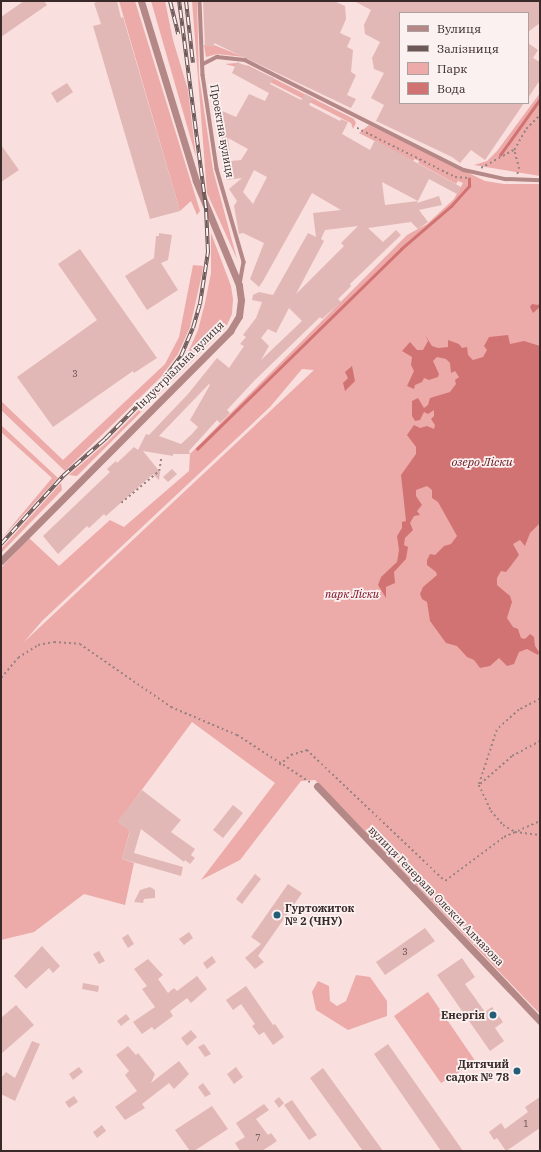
<!DOCTYPE html>
<html>
<head>
<meta charset="utf-8">
<style>
  body { margin:0 }
  #map { position:relative; width:541px; height:1152px; overflow:hidden; background:#f9dfdd; font-family:"IBM Plex Serif",serif }
  div>[style] { position:absolute }
  .green>* { inset:0; background:#ecaba9 }
  .water>* { inset:0; background:#d27373 }
  .stream>* { height:2.5px; margin:-1.25px; padding:0 1.25px; transform-origin:1.25px; border-radius:1.25px; background:#d27373 }
  .building>* { inset:0; background:#e2b8b6 }
  .path>* { height:1.5px; margin-top:-0.75px; transform-origin:0; background:repeating-linear-gradient(90deg,#998482 0 2px,transparent 0 5px) }
  .service>* { height:3.5px; margin:-1.75px; padding:0 1.75px; transform-origin:1.75px; border-radius:1.75px; background:#b48887 }
  .minor>* { height:7px; margin:-3.5px; padding:0 3.5px; transform-origin:3.5px; border-radius:3.5px; background:#b48887 }
  .rail>* { height:4px; margin-top:-2px; transform-origin:0; background:repeating-linear-gradient(90deg,#faf1f0 0 8px,#6b5857 0 16px); box-sizing:border-box; border-block:1px solid #6b5857 }
  .dots>* { width:11px; height:11px; translate:-50% -50%; box-sizing:border-box; border:2px solid #faf1f0; border-radius:50% }
  span { translate:-50% -50%; white-space:nowrap; text-align:center; line-height:1.15; -webkit-text-stroke:3.5px #faf1f0; paint-order:stroke }
  .number-label { font-size:9px; color:#634d4c }
  .number-label span { -webkit-text-stroke-width:0 }
  .street-label { font-size:11px; color:#392928 }
  .park-label { font-size:11px; color:#7a0018; font-style:italic }
  .poi-label { font-size:11px; color:#392928; font-weight:700 }
  .left { translate:0 -50%; text-align:left }
  .right { translate:-100% -50%; text-align:right }
  .water-label { font-size:12px; color:#68111b; font-style:italic }
  .frame { position:absolute; inset:0; border:2px solid #392928; pointer-events:none }
  .legend { position:absolute; left:399px; top:12px; width:130px; height:92px; box-sizing:border-box; background:#faf1f0; border:1px solid #ada1a0; margin:0; padding:5px 7px; list-style:none; font-size:12px; color:#392928 }
  .legend li { display:flex; align-items:center; gap:8px; height:20px }
  .legend b { width:20px; border:1px solid #ada1a0 }
</style>
</head>
<body>
<div id="map">
  <div class="green">
    <i style="clip-path:polygon(119px 1px,135px 1px,200px 211px,197px 215px,191px 201px,180px 211px)"></i>
    <i style="clip-path:polygon(151px 1px,165px 1px,173px 40px,188px 90px,196px 157px)"></i>
    <i style="clip-path:polygon(192px 1px,197px 1px,199px 76px,213px 170px,237px 259px,207px 193px)"></i>
    <i style="clip-path:polygon(204px 45px,214px 45px,244px 57px,217px 54px,206px 57px)"></i>
    <i style="clip-path:polygon(236px 63px,249px 66px,354px 119px,356px 123px,353px 129px,351px 123px,244px 69px,225px 64px)"></i>
    <i style="clip-path:polygon(540px 93px,540px 176px,474px 165px,487px 161px,497px 151px)"></i>
    <i style="clip-path:polygon(evenodd,369px 125px,485px 181px,504px 184px,540px 184px,540px 1014px,315px 780px,301px 781px,240px 860px,201px 880px,275px 783px,192px 722px,118px 822px,130px 830px,122px 859px,134px 863px,125px 905px,84px 894px,34px 932px,1px 940px,1px 568px,29px 538px,59px 566px,110px 520px,124px 527px,189px 471px,190px 454px,407px 235px,427px 224px,454px 199px,463px 183px,458px 181px,456px 184px,418px 163px,419px 161px,415px 159px,413px 161px,359px 133px,369px 125px,302px 369px,314px 370px,24px 642px,42px 621px,270px 407px,302px 369px)"></i>
    <i style="clip-path:polygon(211px 233px,231px 286px,233px 299px,232px 314px,226px 327px,77px 476px,69px 475px,107px 442px,166px 383px,186px 357px,198px 330px,205px 303px,211px 273px)"></i>
    <i style="clip-path:polygon(193px 265px,203px 266px,202px 274px,190px 327px,178px 354px,161px 377px,65px 471px,1px 410px,1px 401px,63px 460px,165px 364px,179px 337px)"></i>
    <i style="clip-path:polygon(1px 425px,58px 478px,1px 539px,52px 478px,1px 432px)"></i>
    <i style="clip-path:polygon(61px 483px,62px 490px,1px 553px,1px 549px)"></i>
    <i style="clip-path:polygon(356px 975px,370px 977px,387px 1001px,387px 1016px,348px 1030px,316px 1010px,312px 992px,318px 981px,329px 986px,330px 1001px,337px 1006px,346px 1001px)"></i>
    <i style="clip-path:polygon(428px 992px,476px 1062px,441px 1083px,394px 1016px)"></i>
  </div>
  <div class="water">
    <i style="clip-path:polygon(540px 303px,540px 307px,533px 313px,530px 307px,532px 304px,538px 305px)"></i>
    <i style="clip-path:polygon(425px 335px,432px 346px,438px 348px,448px 347px,448px 340px,459px 344px,462px 348px,467px 347px,468px 355px,473px 360px,483px 357px,487px 350px,484px 346px,489px 337px,508px 335px,510px 344px,524px 341px,540px 346px,540px 523px,530px 533px,525px 546px,520px 540px,513px 544px,519px 555px,506px 572px,501px 571px,497px 578px,497px 585px,510px 596px,512px 602px,507px 618px,513px 627px,518px 629px,521px 638px,525px 639px,530px 634px,534px 637px,535px 646px,539px 652px,538px 655px,527px 649px,519px 652px,514px 664px,507px 666px,499px 658px,490px 666px,480px 668px,474px 660px,467px 657px,457px 646px,446px 643px,430px 621px,427px 602px,422px 599px,420px 594px,423px 587px,437px 575px,436px 572px,427px 565px,427px 560px,430px 554px,435px 555px,444px 546px,451px 544px,457px 536px,438px 502px,432px 498px,432px 490px,427px 486px,416px 490px,416px 496px,422px 505px,417px 511px,420px 515px,414px 516px,410px 523px,413px 530px,405px 538px,404px 545px,408px 547px,406px 559px,394px 572px,395px 583px,386px 587px,386px 598px,378px 585px,381px 577px,397px 562px,399px 550px,397px 536px,402px 528px,402px 522px,406px 521px,401px 475px,416px 454px,416px 447px,407px 435px,414px 425px,420px 428px,427px 426px,434px 429px,435px 425px,431px 419px,434px 416px,434px 410px,428px 414px,424px 412px,420px 420px,415px 421px,412px 416px,412px 401px,418px 398px,424px 408px,428px 405px,430px 398px,450px 392px,456px 384px,455px 380px,459px 377px,455px 371px,451px 373px,450px 363px,446px 359px,437px 357px,433px 361px,439px 374px,438px 377px,429px 380px,424px 378px,422px 382px,415px 385px,414px 389px,407px 386px,414px 371px,411px 365px,412px 357px,402px 351px,410px 342px,417px 350px,423px 350px,428px 341px)"></i>
    <i style="clip-path:polygon(352px 366px,355px 381px,345px 391px,343px 383px,348px 378px,345px 372px)"></i>
  </div>
  <div class="stream">
    <i style="left:500px;top:155px;width:69px;rotate:-54.5deg"></i>
    <i style="left:197px;top:449px;width:286px;rotate:-44.4deg"></i>
    <i style="left:401px;top:249px;width:66px;rotate:-40.7deg"></i>
    <i style="left:451px;top:206px;width:27px;rotate:-48deg"></i>
    <i style="left:469px;top:186px;width:7px;rotate:-90deg"></i>
  </div>
  <div class="building">
    <i style="clip-path:polygon(24px 1px,44px 1px,47px 5px,1px 37px,1px 17px)"></i>
    <i style="clip-path:polygon(101px 1px,117px 1px,121px 18px,123px 17px,180px 211px,150px 219px,93px 26px,101px 24px,94px 3px)"></i>
    <i style="clip-path:polygon(203px 1px,334px 1px,345px 6px,346px 19px,340px 33px,351px 38px,347px 47px,353px 50px,351px 72px,356px 75px,347px 95px,356px 99px,351px 108px,214px 43px,214px 47px,205px 46px)"></i>
    <i style="clip-path:polygon(354px 1px,540px 1px,540px 23px,528px 32px,528px 13px,400px 13px,400px 103px,524px 103px,485px 160px,471px 150px,460px 163px,452px 157px,376px 121px,384px 105px,371px 98px,384px 73px,374px 69px,372px 58px,380px 42px,365px 34px,364px 25px,371px 10px)"></i>
    <i style="clip-path:polygon(528px 43px,538px 50px,533px 58px,540px 62px,540px 80px,528px 98px)"></i>
    <i style="clip-path:polygon(evenodd,237px 62px,274px 78px,270px 84px,301px 100px,305px 94px,313px 98px,309px 105px,340px 121px,341px 119px,348px 122px,342px 134px,370px 150px,375px 140px,461px 187px,457px 194px,429px 179px,418px 201px,382px 182px,385px 205px,418px 201px,417px 203px,439px 196px,442px 205px,419px 210px,428px 222px,418px 229px,411px 222px,368px 228px,383px 242px,396px 230px,401px 235px,350px 284px,351px 286px,338px 299px,341px 302px,322px 319px,320px 317px,254px 381px,227px 410px,230px 413px,220px 423px,217px 420px,189px 451px,190px 454px,173px 454px,173px 456px,143px 451px,160px 472px,159px 480px,153px 474px,106px 516px,104px 514px,89px 528px,87px 526px,58px 554px,43px 536px,110px 472px,107px 469px,116px 461px,117px 463px,134px 447px,138px 450px,146px 434px,149px 435px,188px 394px,217px 358px,229px 368px,244px 346px,240px 344px,246px 337px,243px 335px,256px 318px,262px 302px,252px 300px,253px 295px,259px 292px,273px 295px,308px 233px,316px 237px,313px 213px,341px 210px,312px 193px,263px 281px,259px 287px,250px 279px,264px 243px,243px 233px,239px 234px,234px 206px,237px 201px,229px 189px,242px 178px,226px 180px,218px 114px,220px 110px,236px 117px,249px 94px,265px 101px,269px 93px,232px 73px,237px 62px,228px 138px,248px 149px,241px 160px,231px 161px,228px 138px,237px 62px,254px 170px,267px 177px,253px 204px,243px 192px,254px 170px,237px 62px,358px 226px,341px 243px,344px 246px,296px 294px,324px 241px,321px 239px,325px 230px,358px 226px,237px 62px,289px 308px,302px 321px,261px 360px,269px 346px,261px 338px,268px 329px,276px 333px,289px 308px,237px 62px,209px 384px,210px 385px,190px 420px,198px 427px,192px 434px,181px 444px,159px 436px,209px 384px)"></i>
    <i style="clip-path:polygon(67px 83px,73px 92px,57px 103px,51px 93px)"></i>
    <i style="clip-path:polygon(1px 145px,19px 170px,1px 182px)"></i>
    <i style="clip-path:polygon(159px 233px,172px 235px,168px 260px,161px 263px,178px 290px,147px 310px,125px 276px,154px 258px,156px 236px,159px 236px)"></i>
    <i style="clip-path:polygon(80px 249px,157px 358px,134px 373px,133px 371px,53px 427px,17px 377px,97px 320px,58px 264px)"></i>
    <i style="clip-path:polygon(172px 469px,177px 474px,168px 482px,163px 477px)"></i>
    <i style="clip-path:polygon(142px 790px,181px 820px,171px 832px,195px 849px,191px 855px,195px 858px,190px 864px,185px 860px,184px 862px,141px 829px,134px 853px,183px 867px,181px 876px,122px 859px,130px 831px,117px 822px)"></i>
    <i style="clip-path:polygon(233px 805px,243px 813px,223px 838px,213px 830px)"></i>
    <i style="clip-path:polygon(255px 874px,261px 879px,242px 904px,236px 899px)"></i>
    <i style="clip-path:polygon(288px 884px,302px 893px,258px 956px,264px 962px,255px 969px,245px 958px,261px 944px,251px 937px)"></i>
    <i style="clip-path:polygon(150px 887px,155px 890px,155px 898px,144px 899px,143px 903px,134px 902px,140px 890px)"></i>
    <i style="clip-path:polygon(425px 928px,435px 941px,385px 975px,376px 962px)"></i>
    <i style="clip-path:polygon(189px 932px,193px 938px,184px 945px,179px 939px)"></i>
    <i style="clip-path:polygon(128px 934px,134px 944px,128px 948px,122px 938px)"></i>
    <i style="clip-path:polygon(42px 946px,60px 966px,53px 973px,49px 968px,26px 989px,14px 976px)"></i>
    <i style="clip-path:polygon(99px 951px,105px 961px,99px 964px,93px 954px)"></i>
    <i style="clip-path:polygon(212px 956px,216px 962px,207px 969px,203px 963px)"></i>
    <i style="clip-path:polygon(462px 958px,475px 977px,465px 984px,485px 1012px,492px 1007px,503px 1022px,495px 1028px,504px 1041px,490px 1051px,437px 975px)"></i>
    <i style="clip-path:polygon(148px 959px,163px 975px,158px 979px,168px 993px,174px 988px,177px 991px,197px 976px,207px 989px,191px 1003px,187px 998px,170px 1011px,173px 1016px,154px 1030px,152px 1027px,142px 1034px,133px 1022px,155px 1007px,142px 989px,147px 986px,134px 969px)"></i>
    <i style="clip-path:polygon(83px 983px,99px 986px,98px 992px,82px 989px)"></i>
    <i style="clip-path:polygon(246px 986px,273px 1025px,275px 1024px,284px 1037px,273px 1045px,264px 1032px,259px 1035px,252px 1026px,255px 1024px,241px 1004px,233px 1010px,226px 1000px)"></i>
    <i style="clip-path:polygon(16px 1005px,34px 1025px,1px 1054px,1px 1018px)"></i>
    <i style="clip-path:polygon(126px 1014px,130px 1019px,121px 1026px,117px 1021px)"></i>
    <i style="clip-path:polygon(191px 1030px,197px 1037px,187px 1046px,181px 1038px)"></i>
    <i style="clip-path:polygon(32px 1041px,40px 1044px,15px 1101px,1px 1094px,1px 1078px,6px 1072px,15px 1078px)"></i>
    <i style="clip-path:polygon(204px 1044px,211px 1054px,205px 1057px,198px 1047px)"></i>
    <i style="clip-path:polygon(388px 1044px,463px 1151px,441px 1151px,374px 1054px)"></i>
    <i style="clip-path:polygon(128px 1046px,136px 1055px,138px 1053px,155px 1074px,151px 1083px,179px 1061px,189px 1074px,174px 1089px,169px 1083px,142px 1104px,145px 1108px,125px 1120px,115px 1107px,137px 1091px,125px 1075px,129px 1071px,116px 1055px)"></i>
    <i style="clip-path:polygon(79px 1067px,83px 1072px,73px 1080px,69px 1074px)"></i>
    <i style="clip-path:polygon(236px 1067px,243px 1077px,234px 1084px,227px 1074px)"></i>
    <i style="clip-path:polygon(323px 1068px,383px 1151px,363px 1151px,310px 1078px)"></i>
    <i style="clip-path:polygon(203px 1083px,211px 1094px,205px 1097px,198px 1087px)"></i>
    <i style="clip-path:polygon(74px 1096px,78px 1102px,69px 1108px,65px 1102px)"></i>
    <i style="clip-path:polygon(279px 1097px,284px 1103px,279px 1108px,274px 1101px)"></i>
    <i style="clip-path:polygon(540px 1097px,540px 1128px,506px 1151px,497px 1138px,494px 1140px,489px 1132px,501px 1123px,505px 1129px,528px 1112px,525px 1107px)"></i>
    <i style="clip-path:polygon(292px 1100px,317px 1135px,309px 1140px,284px 1105px)"></i>
    <i style="clip-path:polygon(264px 1104px,269px 1110px,256px 1119px,268px 1135px,271px 1133px,277px 1141px,262px 1151px,240px 1151px,235px 1143px,245px 1137px,236px 1123px)"></i>
    <i style="clip-path:polygon(212px 1106px,228px 1129px,194px 1151px,190px 1151px,175px 1130px)"></i>
    <i style="clip-path:polygon(102px 1125px,106px 1131px,97px 1138px,93px 1132px)"></i>
  </div>
  <div class="path">
    <i style="left:357px;top:128px;width:110px;rotate:26.6deg"></i>
    <i style="left:455px;top:177px;width:14px;rotate:4deg"></i>
    <i style="left:481px;top:168px;width:38px;rotate:-29deg"></i>
    <i style="left:517px;top:174px;width:5px;rotate:-68deg"></i>
    <i style="left:519px;top:169px;width:20px;rotate:-105deg"></i>
    <i style="left:514px;top:150px;width:24px;rotate:-60deg"></i>
    <i style="left:526px;top:129px;width:20px;rotate:-45deg"></i>
    <i style="left:121px;top:503px;width:50px;rotate:-40.1deg"></i>
    <i style="left:159px;top:471px;width:13px;rotate:-81deg"></i>
    <i style="left:1px;top:678px;width:26px;rotate:-50deg"></i>
    <i style="left:18px;top:658px;width:24px;rotate:-33deg"></i>
    <i style="left:38px;top:645px;width:16px;rotate:-11deg"></i>
    <i style="left:54px;top:642px;width:26px;rotate:4deg"></i>
    <i style="left:80px;top:644px;width:111px;rotate:34.7deg"></i>
    <i style="left:171px;top:707px;width:72px;rotate:23deg"></i>
    <i style="left:237px;top:735px;width:87px;rotate:32.8deg"></i>
    <i style="left:540px;top:699px;width:24px;rotate:152deg"></i>
    <i style="left:519px;top:710px;width:30px;rotate:138deg"></i>
    <i style="left:497px;top:730px;width:58px;rotate:108.1deg"></i>
    <i style="left:479px;top:785px;width:29px;rotate:65deg"></i>
    <i style="left:491px;top:811px;width:18px;rotate:49deg"></i>
    <i style="left:503px;top:825px;width:14px;rotate:30deg"></i>
    <i style="left:515px;top:832px;width:25px;rotate:7deg"></i>
    <i style="left:279px;top:765px;width:16px;rotate:-40deg"></i>
    <i style="left:291px;top:755px;width:17px;rotate:-17deg"></i>
    <i style="left:307px;top:750px;width:190px;rotate:43.5deg"></i>
    <i style="left:445px;top:881px;width:74px;rotate:-36.7deg"></i>
    <i style="left:504px;top:837px;width:39px;rotate:-24deg"></i>
    <i style="left:480px;top:784px;width:43px;rotate:-41.2deg"></i>
    <i style="left:512px;top:756px;width:32px;rotate:-28deg"></i>
  </div>
  <div class="service">
    <i style="left:200px;top:1px;width:74px;rotate:87.7deg"></i>
    <i style="left:203px;top:75px;width:95px;rotate:81.5deg"></i>
    <i style="left:217px;top:169px;width:97px;rotate:73.8deg"></i>
    <i style="left:244px;top:262px;width:22px;rotate:100deg"></i>
    <i style="left:203px;top:64px;width:16px;rotate:-27deg"></i>
    <i style="left:217px;top:57px;width:28px;rotate:6deg"></i>
    <i style="left:245px;top:60px;width:245px;rotate:26.7deg"></i>
    <i style="left:464px;top:170px;width:42px;rotate:12.4deg"></i>
    <i style="left:505px;top:179px;width:35px;rotate:2deg"></i>
  </div>
  <div class="minor">
    <i style="left:1px;top:561px;width:325px;rotate:-45.1deg"></i>
    <i style="left:230px;top:331px;width:17px;rotate:-59deg"></i>
    <i style="left:239px;top:316px;width:16px;rotate:-83deg"></i>
    <i style="left:241px;top:300px;width:15px;rotate:-98deg"></i>
    <i style="left:239px;top:285px;width:113px;rotate:-112.5deg"></i>
    <i style="left:196px;top:181px;width:188px;rotate:-107deg"></i>
    <i style="left:317px;top:786px;width:324px;rotate:46.5deg"></i>
  </div>
  <div class="rail">
    <i style="left:170px;top:1px;width:34px;rotate:76deg"></i>
    <i style="left:186px;top:1px;width:62px;rotate:83.6deg"></i>
    <i style="left:1px;top:544px;width:92px;rotate:-47.6deg"></i>
    <i style="left:63px;top:476px;width:56px;rotate:-41.4deg"></i>
    <i style="left:105px;top:439px;width:83px;rotate:-45.5deg"></i>
    <i style="left:163px;top:380px;width:30px;rotate:-53deg"></i>
    <i style="left:181px;top:356px;width:30px;rotate:-67deg"></i>
    <i style="left:193px;top:328px;width:25px;rotate:-74deg"></i>
    <i style="left:200px;top:304px;width:53px;rotate:-81.3deg"></i>
    <i style="left:208px;top:252px;width:44px;rotate:-92.6deg"></i>
    <i style="left:206px;top:208px;width:209px;rotate:-97.4deg"></i>
  </div>
  <div class="dots">
    <i style="left:277px;top:915px;background:#245d77"></i>
    <i style="left:493px;top:1015px;background:#245d77"></i>
    <i style="left:517px;top:1071px;background:#245d77"></i>
  </div>
  <div class="number-label">
    <span style="left:75px;top:374px">3</span>
    <span style="left:405px;top:952px">3</span>
    <span style="left:526px;top:1124px">1</span>
    <span style="left:258px;top:1138px">7</span>
  </div>
  <div class="street-label">
    <span style="left:222px;top:131px;rotate:80deg">Проектна вулиця</span>
    <span style="left:180px;top:365px;rotate:-45deg">Індустріальна вулиця</span>
    <span style="left:436px;top:896px;rotate:46deg">вулиця Генерала Олекси Алмазова</span>
  </div>
  <div class="park-label">
    <span style="left:352px;top:594px">парк Ліски</span>
  </div>
  <div class="poi-label">
    <span class="left" style="left:285px;top:915px">Гуртожиток<br>№ 2 (ЧНУ)</span>
    <span class="right" style="left:485px;top:1015px">Енергія</span>
    <span class="right" style="left:509px;top:1071px">Дитячий<br>садок № 78</span>
  </div>
  <div class="water-label">
    <span style="left:482px;top:462px">озеро Ліски</span>
  </div>
  <div class="frame"></div>
  <ul class="legend">
  <li><b style="height:5px;background:#b48887"></b>Вулиця</li>
  <li><b style="height:5px;background:#6b5857"></b>Залізниця</li>
  <li><b style="height:11px;background:#ecaba9"></b>Парк</li>
  <li><b style="height:11px;background:#d27373"></b>Вода</li>
  </ul>
</div>
</body>
</html>
